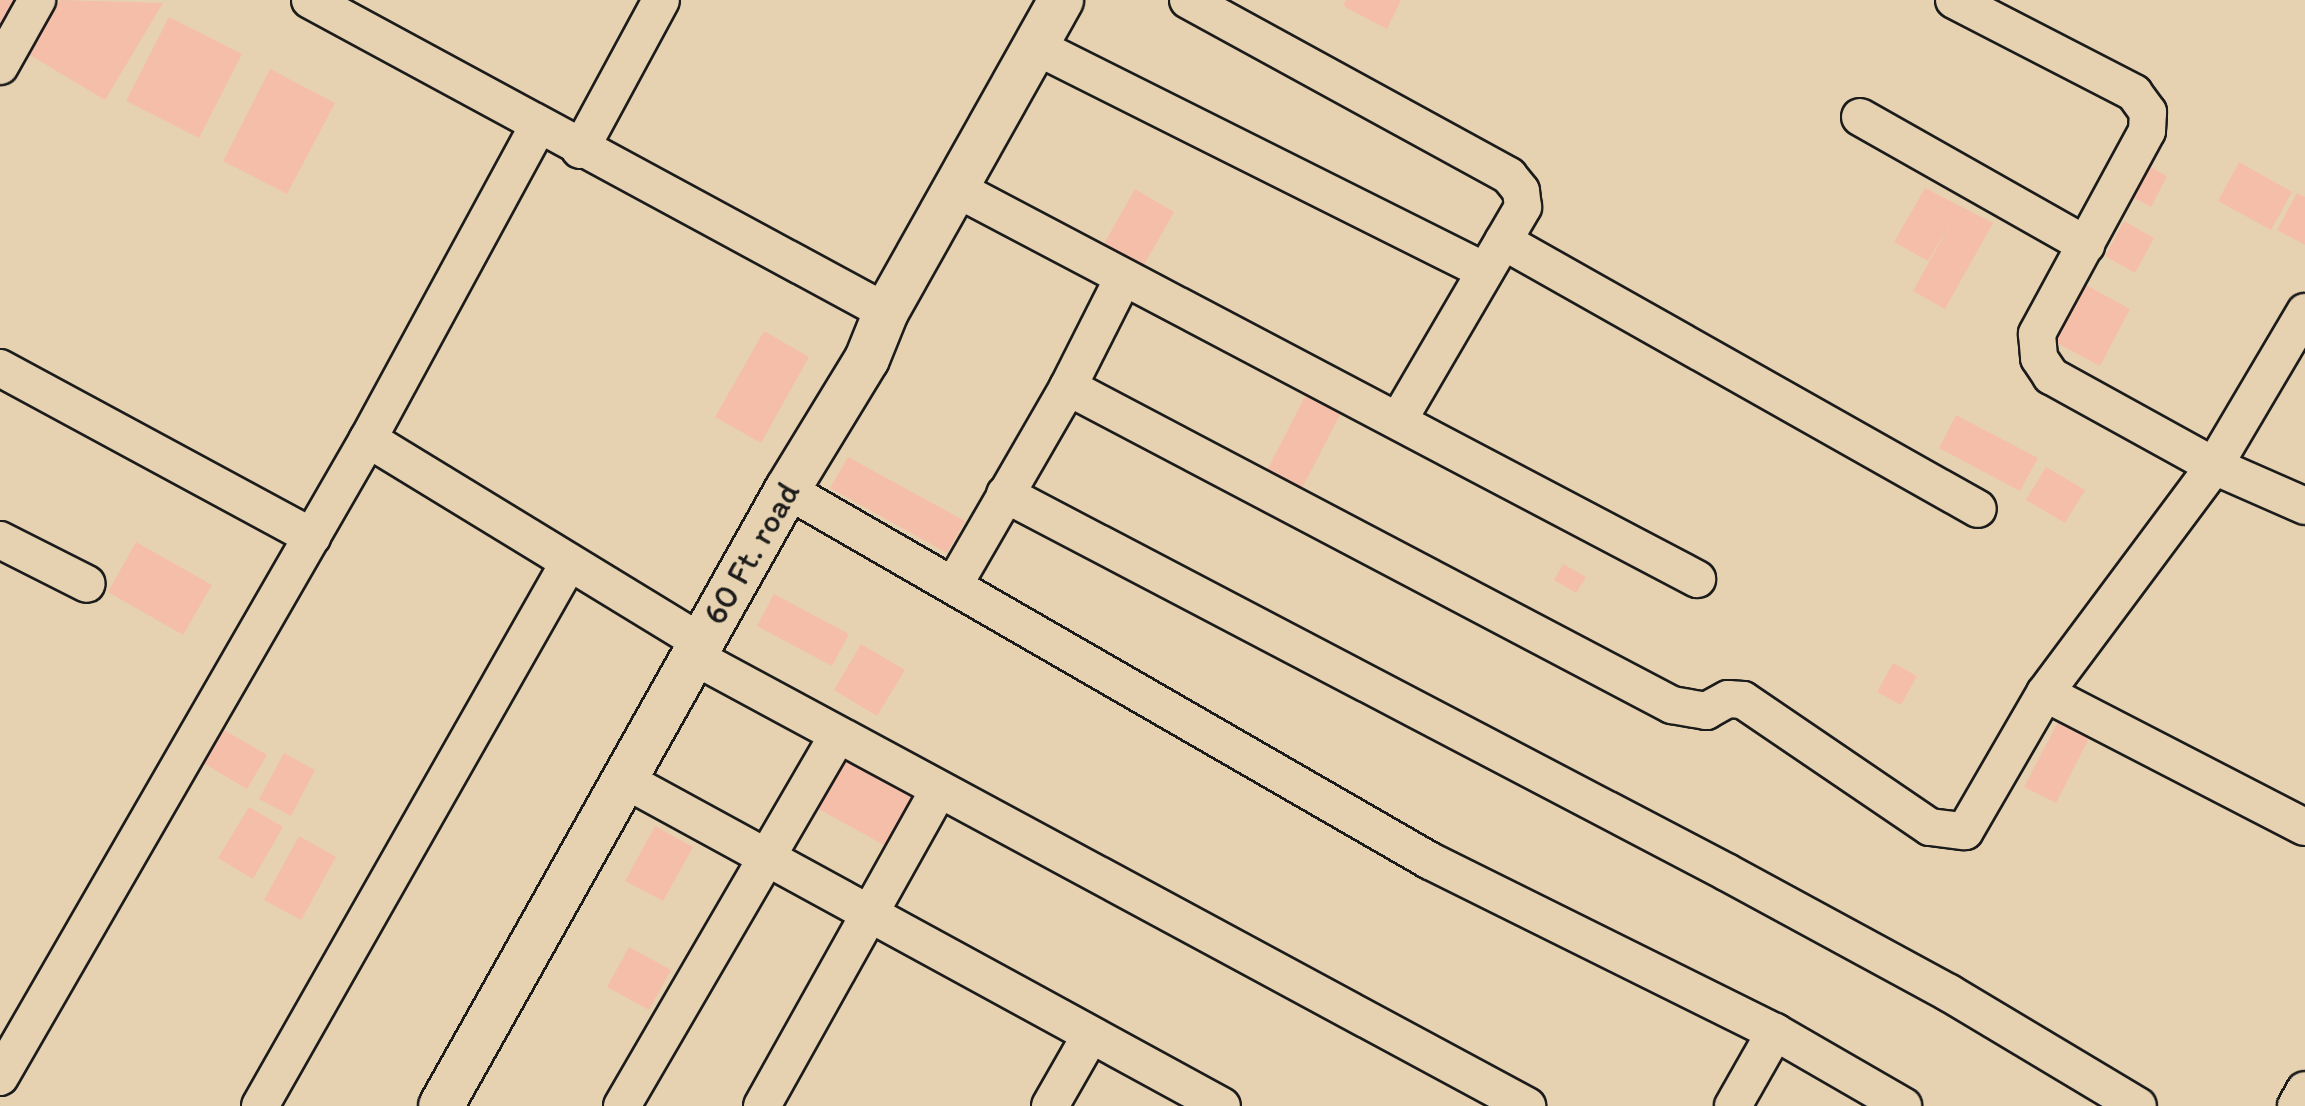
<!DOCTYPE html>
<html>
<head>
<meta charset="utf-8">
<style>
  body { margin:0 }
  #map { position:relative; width:2305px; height:1106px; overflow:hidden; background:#e6d2b0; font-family:Itim,sans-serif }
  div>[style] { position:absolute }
  .building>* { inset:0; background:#f5bea9 }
  .roads { filter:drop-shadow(2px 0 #1c1c1c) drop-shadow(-2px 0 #1c1c1c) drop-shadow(0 2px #1c1c1c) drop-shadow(0 -2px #1c1c1c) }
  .minor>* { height:36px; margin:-18px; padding:0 18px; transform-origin:18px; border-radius:18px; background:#e6d2b0 }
  .tertiary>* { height:44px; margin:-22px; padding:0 22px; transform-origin:22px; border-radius:22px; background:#e6d2b0 }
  span { translate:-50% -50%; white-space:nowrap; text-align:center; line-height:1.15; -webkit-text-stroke:6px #e6d2b0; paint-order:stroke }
  .street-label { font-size:34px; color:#1c1c1c }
</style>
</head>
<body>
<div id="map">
  <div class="building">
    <i style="clip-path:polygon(0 0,20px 0,0 34px)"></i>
    <i style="clip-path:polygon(60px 0,163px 3px,105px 100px,28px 54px)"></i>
    <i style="clip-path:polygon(1346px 0,1401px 0,1387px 29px,1343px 6px)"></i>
    <i style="clip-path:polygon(169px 17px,242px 54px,199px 138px,126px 101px)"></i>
    <i style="clip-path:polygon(270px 69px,335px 103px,287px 194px,223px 161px)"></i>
    <i style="clip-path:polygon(2141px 162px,2167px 176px,2151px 207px,2125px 193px)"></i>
    <i style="clip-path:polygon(2239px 162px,2292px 192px,2271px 230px,2218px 201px)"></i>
    <i style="clip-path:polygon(1925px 188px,1993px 223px,1945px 309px,1913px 291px,1953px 219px,1928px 261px,1894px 242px)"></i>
    <i style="clip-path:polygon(1135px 189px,1174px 212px,1136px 279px,1097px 256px)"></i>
    <i style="clip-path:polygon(2297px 193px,2305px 197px,2305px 245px,2277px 230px)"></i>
    <i style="clip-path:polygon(2124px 221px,2154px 238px,2135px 273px,2105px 256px)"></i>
    <i style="clip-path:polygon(2086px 285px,2130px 309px,2100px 366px,2055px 342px)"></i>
    <i style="clip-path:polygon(764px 331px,809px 357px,761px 443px,715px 417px)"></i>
    <i style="clip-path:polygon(1308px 391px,1343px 409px,1301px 490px,1266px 472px)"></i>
    <i style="clip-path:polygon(1956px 415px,2038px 458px,2020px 491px,1939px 448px)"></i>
    <i style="clip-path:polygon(848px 457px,965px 521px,947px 553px,830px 488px)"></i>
    <i style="clip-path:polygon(2046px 467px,2085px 490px,2065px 523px,2026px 500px)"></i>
    <i style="clip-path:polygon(136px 542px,212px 585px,183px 635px,108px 592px)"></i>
    <i style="clip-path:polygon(1563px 564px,1586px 577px,1576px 593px,1554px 580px)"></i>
    <i style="clip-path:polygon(774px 594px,849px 634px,832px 666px,757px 626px)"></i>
    <i style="clip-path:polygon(861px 644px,905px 670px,877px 716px,834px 690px)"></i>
    <i style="clip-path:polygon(1893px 663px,1917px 676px,1901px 705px,1877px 692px)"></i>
    <i style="clip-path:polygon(2058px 722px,2089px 738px,2056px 803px,2024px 787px)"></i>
    <i style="clip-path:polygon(212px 723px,267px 755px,247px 789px,193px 757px)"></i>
    <i style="clip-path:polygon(844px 750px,924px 794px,893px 850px,813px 806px)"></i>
    <i style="clip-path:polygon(284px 753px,315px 770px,291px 816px,259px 799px)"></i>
    <i style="clip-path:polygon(249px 807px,283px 827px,253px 879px,218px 858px)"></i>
    <i style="clip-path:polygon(655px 826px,693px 847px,663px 901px,625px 881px)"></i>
    <i style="clip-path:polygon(299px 836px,336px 857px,301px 920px,264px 900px)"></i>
    <i style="clip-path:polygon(629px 947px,671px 970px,649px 1010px,607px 987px)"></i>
  </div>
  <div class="roads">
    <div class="minor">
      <i style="left:310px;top:0;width:655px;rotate:28.44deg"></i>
      <i style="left:1188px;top:0;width:366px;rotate:28.7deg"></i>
      <i style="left:1509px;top:176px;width:19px;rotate:51deg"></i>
      <i style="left:1521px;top:191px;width:16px;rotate:83deg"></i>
      <i style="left:1523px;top:207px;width:246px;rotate:120.3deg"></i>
      <i style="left:1954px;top:0;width:203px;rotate:27.3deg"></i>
      <i style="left:2134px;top:93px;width:24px;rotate:54deg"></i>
      <i style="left:2148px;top:112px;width:19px;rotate:93deg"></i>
      <i style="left:2147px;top:131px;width:231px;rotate:118.5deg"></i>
      <i style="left:2037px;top:334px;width:24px;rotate:85deg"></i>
      <i style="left:2039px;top:358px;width:22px;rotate:56deg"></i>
      <i style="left:2051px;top:376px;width:186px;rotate:28.9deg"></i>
      <i style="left:2214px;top:466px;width:99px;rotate:23.7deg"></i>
      <i style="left:1035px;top:46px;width:503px;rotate:26.57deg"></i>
      <i style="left:0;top:66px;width:76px;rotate:-60.7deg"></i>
      <i style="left:1860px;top:117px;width:260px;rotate:29.5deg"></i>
      <i style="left:580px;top:150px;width:170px;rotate:-61.6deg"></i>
      <i style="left:955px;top:188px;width:839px;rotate:27.79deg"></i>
      <i style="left:1503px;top:241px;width:545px;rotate:29.43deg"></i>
      <i style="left:0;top:368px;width:355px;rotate:28.4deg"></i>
      <i style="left:1068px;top:387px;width:683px;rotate:27.77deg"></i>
      <i style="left:1672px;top:705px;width:35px;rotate:10deg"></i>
      <i style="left:1706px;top:711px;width:25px;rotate:-29deg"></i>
      <i style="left:1728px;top:699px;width:15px;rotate:4deg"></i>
      <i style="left:1743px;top:700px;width:226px;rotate:34.2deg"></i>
      <i style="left:1930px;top:827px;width:35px;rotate:7deg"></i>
      <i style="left:1965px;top:831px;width:160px;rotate:-59.9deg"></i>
      <i style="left:2045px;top:693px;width:283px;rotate:-53.3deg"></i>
      <i style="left:2214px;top:466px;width:179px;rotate:-59.4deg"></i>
      <i style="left:368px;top:439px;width:390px;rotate:31.4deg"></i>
      <i style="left:787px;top:490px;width:742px;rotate:29.98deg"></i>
      <i style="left:1430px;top:861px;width:385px;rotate:26.4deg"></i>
      <i style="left:1775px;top:1032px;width:148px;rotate:30deg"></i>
      <i style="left:1005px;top:494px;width:816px;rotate:27.66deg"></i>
      <i style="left:1728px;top:873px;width:251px;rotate:28.5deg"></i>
      <i style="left:1949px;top:993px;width:220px;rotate:30.9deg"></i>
      <i style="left:0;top:540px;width:97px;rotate:26.8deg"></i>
      <i style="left:955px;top:583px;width:226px;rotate:-60deg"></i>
      <i style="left:1068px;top:387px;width:122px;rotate:-63.2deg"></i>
      <i style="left:693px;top:656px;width:948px;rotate:28.35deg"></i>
      <i style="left:2045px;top:693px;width:292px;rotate:27.3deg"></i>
      <i style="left:625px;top:780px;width:680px;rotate:28.64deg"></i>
      <i style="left:0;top:1077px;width:737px;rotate:-60.02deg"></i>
      <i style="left:368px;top:439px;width:356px;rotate:-61.5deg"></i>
      <i style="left:260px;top:1106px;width:623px;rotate:-60.39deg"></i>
      <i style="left:622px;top:1106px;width:428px;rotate:-59.8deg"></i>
      <i style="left:762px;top:1106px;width:361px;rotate:-60.8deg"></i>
      <i style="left:1050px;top:1106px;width:78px;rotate:-60.2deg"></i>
      <i style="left:1733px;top:1106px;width:85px;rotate:-60.4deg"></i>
      <i style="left:2296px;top:1106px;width:18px;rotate:-61deg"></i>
    </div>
    <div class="tertiary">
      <i style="left:441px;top:1106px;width:707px;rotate:-60.68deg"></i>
      <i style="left:787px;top:490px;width:153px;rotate:-58.6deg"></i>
      <i style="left:867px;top:359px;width:51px;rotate:-68deg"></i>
      <i style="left:886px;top:312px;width:358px;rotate:-60.7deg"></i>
    </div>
  </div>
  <div class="street-label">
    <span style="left:751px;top:553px;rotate:-60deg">60 Ft. road</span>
  </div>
</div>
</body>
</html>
